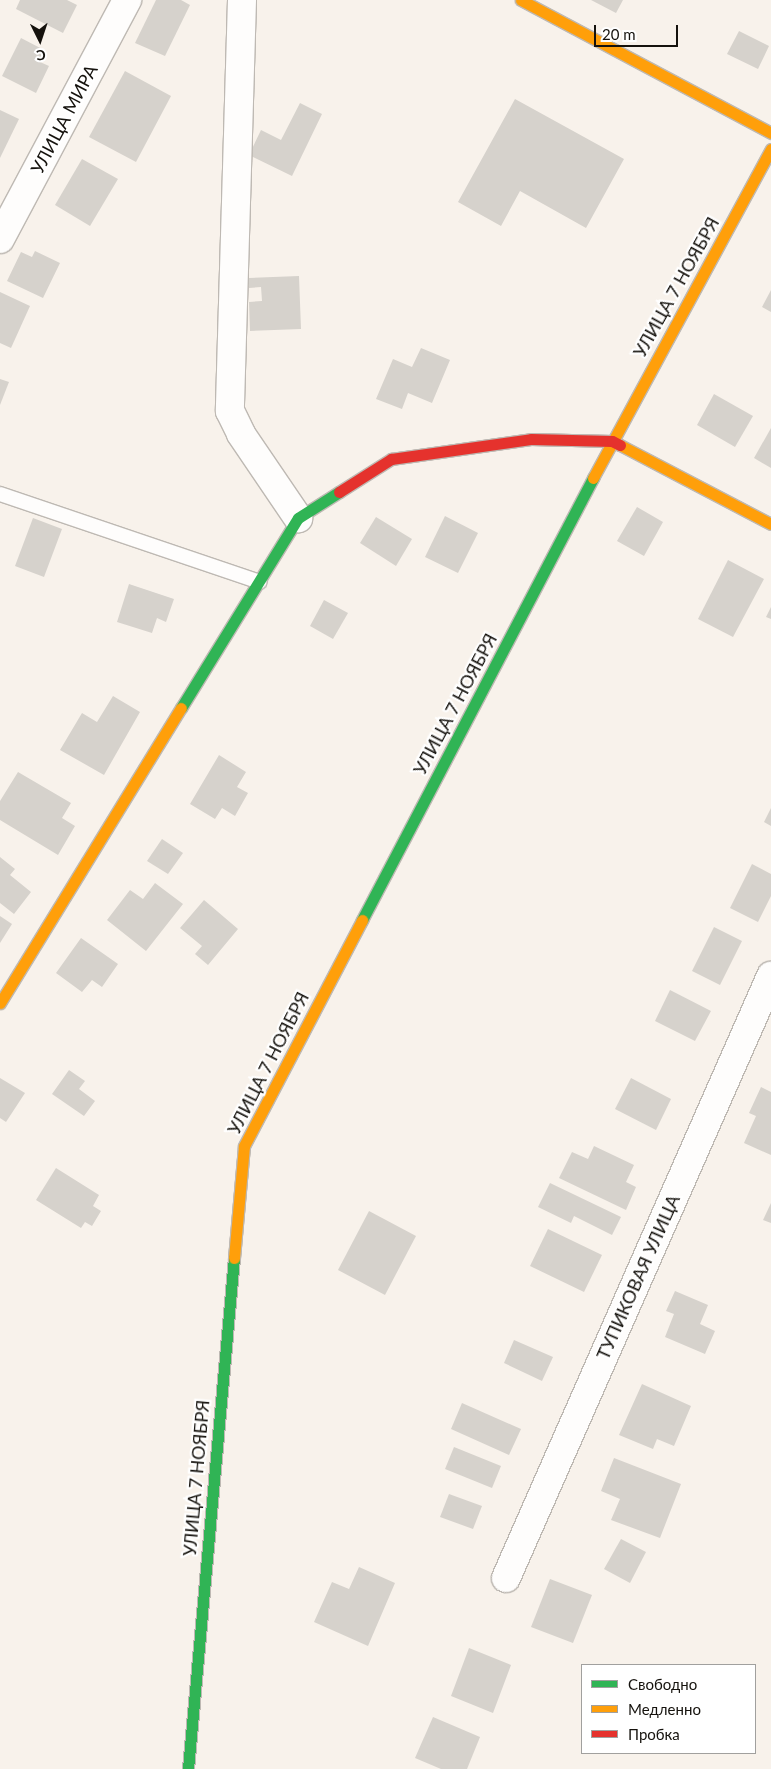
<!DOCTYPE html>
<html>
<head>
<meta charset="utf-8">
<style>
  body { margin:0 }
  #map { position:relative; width:771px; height:1769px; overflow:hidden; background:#f8f2eb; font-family:Lato,sans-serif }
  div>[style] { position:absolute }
  .building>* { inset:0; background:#d6d2cc }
  .roads { filter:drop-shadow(1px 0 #beb9b3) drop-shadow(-1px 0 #beb9b3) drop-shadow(0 1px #beb9b3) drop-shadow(0 -1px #beb9b3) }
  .lane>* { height:14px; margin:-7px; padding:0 7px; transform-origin:7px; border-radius:7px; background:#fefdfc }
  .street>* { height:28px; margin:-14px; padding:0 14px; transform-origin:14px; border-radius:14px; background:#fefdfc }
  .fast>* { height:11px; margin:-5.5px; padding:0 5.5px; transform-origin:5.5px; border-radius:5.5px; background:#30b455 }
  .slow>* { height:11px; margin:-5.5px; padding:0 5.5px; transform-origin:5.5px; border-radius:5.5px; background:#ff9f0a }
  .jam>* { height:11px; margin:-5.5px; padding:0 5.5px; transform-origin:5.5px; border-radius:5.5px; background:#e5322d }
  span { translate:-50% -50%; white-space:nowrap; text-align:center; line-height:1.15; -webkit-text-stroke:4.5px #fff; paint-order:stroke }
  .street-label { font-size:18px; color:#15120d }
  .legend { position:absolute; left:581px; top:1664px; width:175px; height:90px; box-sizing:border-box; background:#fff; border:1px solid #a1a09e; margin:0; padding:6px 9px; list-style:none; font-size:15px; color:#15120d }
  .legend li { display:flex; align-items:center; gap:10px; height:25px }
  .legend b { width:25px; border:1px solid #a1a09e }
  .north { position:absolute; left:15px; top:15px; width:50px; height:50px; -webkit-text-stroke:4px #fff; paint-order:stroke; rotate:176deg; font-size:14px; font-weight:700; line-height:20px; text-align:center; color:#15120d }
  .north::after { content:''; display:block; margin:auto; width:18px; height:22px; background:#15120d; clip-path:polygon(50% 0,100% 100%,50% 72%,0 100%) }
  .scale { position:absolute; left:594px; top:25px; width:84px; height:22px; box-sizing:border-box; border:2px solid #15120d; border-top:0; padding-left:6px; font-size:15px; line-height:18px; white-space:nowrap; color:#15120d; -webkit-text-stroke:4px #fff; paint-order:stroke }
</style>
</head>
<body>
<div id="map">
  <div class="building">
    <i style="clip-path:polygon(20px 0,67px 0,77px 5px,63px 33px,16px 9px)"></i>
    <i style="clip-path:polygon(156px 0,181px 0,190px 5px,165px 56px,135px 43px)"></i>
    <i style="clip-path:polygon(591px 0,623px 0,616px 13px)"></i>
    <i style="clip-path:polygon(739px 31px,769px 46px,758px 69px,727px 54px)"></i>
    <i style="clip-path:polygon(21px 38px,46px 51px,40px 62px,49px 66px,36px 93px,2px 76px)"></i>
    <i style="clip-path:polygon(125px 71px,171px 96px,136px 162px,89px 137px)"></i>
    <i style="clip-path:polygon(515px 99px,624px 159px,586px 228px,520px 191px,501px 226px,458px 202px)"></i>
    <i style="clip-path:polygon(300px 103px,322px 114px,292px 176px,249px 155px,261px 130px,281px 140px)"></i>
    <i style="clip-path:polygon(0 110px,19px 119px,0 158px)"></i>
    <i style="clip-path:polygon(82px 159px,118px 179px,90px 226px,55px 205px)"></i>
    <i style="clip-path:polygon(35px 251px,60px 263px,43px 298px,7px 281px,21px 252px,32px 257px)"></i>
    <i style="clip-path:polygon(299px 276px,301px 329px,250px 331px,249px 302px,262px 301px,261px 287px,249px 288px,249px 278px)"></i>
    <i style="clip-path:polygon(771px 290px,771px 312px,762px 307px)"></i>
    <i style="clip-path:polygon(0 292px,30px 306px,11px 348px,0 343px)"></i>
    <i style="clip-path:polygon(421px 348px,450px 360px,432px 403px,408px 393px,402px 409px,376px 399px,393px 359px,412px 367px)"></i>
    <i style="clip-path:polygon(0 379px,9px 382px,0 405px)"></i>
    <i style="clip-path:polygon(714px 394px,753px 416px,735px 447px,697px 425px)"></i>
    <i style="clip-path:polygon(771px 428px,771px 468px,754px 458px)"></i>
    <i style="clip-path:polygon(637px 507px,663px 522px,644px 556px,617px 541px)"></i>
    <i style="clip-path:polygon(445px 516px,478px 533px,458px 573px,425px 557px)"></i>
    <i style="clip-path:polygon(376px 517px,412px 539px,396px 566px,360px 543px)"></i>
    <i style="clip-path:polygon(33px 518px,62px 529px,44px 577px,15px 566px)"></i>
    <i style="clip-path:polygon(728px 560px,764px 579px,733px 637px,698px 619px)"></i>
    <i style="clip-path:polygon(129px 584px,174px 599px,166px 622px,157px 618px,152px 633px,117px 622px)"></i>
    <i style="clip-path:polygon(324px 600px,348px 613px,333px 639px,310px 626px)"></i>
    <i style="clip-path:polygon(771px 607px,771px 619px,766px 617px)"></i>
    <i style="clip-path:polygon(113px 696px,140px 712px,104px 775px,60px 750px,82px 713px,97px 722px)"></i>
    <i style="clip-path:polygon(219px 755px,246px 772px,237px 787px,248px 793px,235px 816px,222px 808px,215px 819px,190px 804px)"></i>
    <i style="clip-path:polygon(18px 772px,71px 803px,62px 818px,75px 826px,58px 855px,0 820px,0 801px)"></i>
    <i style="clip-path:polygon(771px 808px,771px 826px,764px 822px)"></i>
    <i style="clip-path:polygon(162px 839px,183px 853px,168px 874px,147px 861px)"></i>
    <i style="clip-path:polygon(0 857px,15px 869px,10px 875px,31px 892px,14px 914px,0 903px)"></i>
    <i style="clip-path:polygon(752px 864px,771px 874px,771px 896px,758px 922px,730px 908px)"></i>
    <i style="clip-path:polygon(155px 883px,183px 904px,146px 951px,107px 920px,130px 890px,143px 899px)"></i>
    <i style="clip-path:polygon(204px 900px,238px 929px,208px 965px,195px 954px,202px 946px,180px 928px)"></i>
    <i style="clip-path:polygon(0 916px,12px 924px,0 943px)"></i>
    <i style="clip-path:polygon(714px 927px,742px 941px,720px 985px,692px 971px)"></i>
    <i style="clip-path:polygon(81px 938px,118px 964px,102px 987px,92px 980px,82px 992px,56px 973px)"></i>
    <i style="clip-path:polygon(670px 990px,711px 1011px,695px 1041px,655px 1021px)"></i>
    <i style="clip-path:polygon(69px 1070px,85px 1081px,79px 1089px,95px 1101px,84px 1116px,52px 1094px)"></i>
    <i style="clip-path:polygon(0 1078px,25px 1093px,6px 1122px,0 1118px)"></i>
    <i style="clip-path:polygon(631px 1078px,671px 1099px,656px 1130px,615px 1109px)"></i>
    <i style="clip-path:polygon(761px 1087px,771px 1092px,771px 1155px,744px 1143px,756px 1116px,749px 1113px)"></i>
    <i style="clip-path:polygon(594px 1146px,634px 1165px,626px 1182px,636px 1187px,626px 1210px,559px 1178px,572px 1152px,588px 1159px)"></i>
    <i style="clip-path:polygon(56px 1168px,99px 1195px,93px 1206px,101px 1211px,92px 1226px,85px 1222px,81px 1228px,36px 1200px)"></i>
    <i style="clip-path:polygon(550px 1183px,621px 1217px,612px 1235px,574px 1216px,571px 1223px,538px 1207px)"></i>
    <i style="clip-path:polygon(771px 1203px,771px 1223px,763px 1220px)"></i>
    <i style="clip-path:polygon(369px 1211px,416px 1236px,385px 1295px,338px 1270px)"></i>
    <i style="clip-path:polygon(548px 1229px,602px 1255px,584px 1292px,530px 1266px)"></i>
    <i style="clip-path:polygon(675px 1291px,708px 1305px,700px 1324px,715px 1331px,705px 1354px,665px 1337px,674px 1314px,666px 1311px)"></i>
    <i style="clip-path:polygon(514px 1340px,553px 1357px,542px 1381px,504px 1363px)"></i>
    <i style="clip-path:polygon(642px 1384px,691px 1406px,674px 1446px,657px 1439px,653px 1449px,619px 1435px)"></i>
    <i style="clip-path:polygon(462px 1403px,521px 1429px,509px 1455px,451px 1429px)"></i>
    <i style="clip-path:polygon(454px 1447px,501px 1466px,492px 1488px,445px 1469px)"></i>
    <i style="clip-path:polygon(614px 1458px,681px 1484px,660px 1538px,611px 1520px,620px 1499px,601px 1491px)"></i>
    <i style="clip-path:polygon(449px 1494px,482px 1506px,473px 1529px,440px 1517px)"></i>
    <i style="clip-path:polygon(621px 1539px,646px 1552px,630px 1583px,604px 1569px)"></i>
    <i style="clip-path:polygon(359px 1567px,395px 1583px,368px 1646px,314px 1622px,332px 1582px,349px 1589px)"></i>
    <i style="clip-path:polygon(550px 1579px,592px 1595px,573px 1643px,531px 1627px)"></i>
    <i style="clip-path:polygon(469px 1648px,511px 1665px,493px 1713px,451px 1696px)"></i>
    <i style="clip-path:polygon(433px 1717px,480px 1737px,467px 1769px,441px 1769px,415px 1758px)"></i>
  </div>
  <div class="roads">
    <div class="lane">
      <i style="left:0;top:494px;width:274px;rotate:18.7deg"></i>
    </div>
    <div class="street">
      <i style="left:242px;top:0;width:411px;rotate:91.7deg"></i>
      <i style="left:230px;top:411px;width:25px;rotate:64deg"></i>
      <i style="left:241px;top:434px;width:102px;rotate:55.8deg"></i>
      <i style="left:0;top:239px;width:271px;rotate:-62deg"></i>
      <i style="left:506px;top:1578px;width:658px;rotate:-66.24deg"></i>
    </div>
    <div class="fast">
      <i style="left:181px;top:708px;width:223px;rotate:-58.4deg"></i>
      <i style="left:298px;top:518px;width:49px;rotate:-32.4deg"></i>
      <i style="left:362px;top:920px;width:499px;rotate:-62.4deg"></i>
      <i style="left:188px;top:1769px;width:513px;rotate:-84.86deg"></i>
    </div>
    <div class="slow">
      <i style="left:521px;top:0;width:283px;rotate:28deg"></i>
      <i style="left:620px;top:445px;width:170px;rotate:27.6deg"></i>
      <i style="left:593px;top:478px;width:374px;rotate:-61.6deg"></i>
      <i style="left:0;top:1003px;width:346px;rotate:-58.5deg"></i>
      <i style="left:234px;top:1258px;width:112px;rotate:-84.9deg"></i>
      <i style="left:244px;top:1146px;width:255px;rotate:-62.4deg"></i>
    </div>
    <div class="jam">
      <i style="left:339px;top:492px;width:62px;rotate:-32.4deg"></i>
      <i style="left:391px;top:459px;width:141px;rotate:-8.1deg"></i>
      <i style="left:531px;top:439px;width:81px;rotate:1.4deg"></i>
      <i style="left:612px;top:441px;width:9px;rotate:27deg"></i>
    </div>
  </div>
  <div class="street-label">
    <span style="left:64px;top:119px;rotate:-62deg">УЛИЦА МИРА</span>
    <span style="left:676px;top:287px;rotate:-61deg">УЛИЦА 7 НОЯБРЯ</span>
    <span style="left:455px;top:704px;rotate:-62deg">УЛИЦА 7 НОЯБРЯ</span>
    <span style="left:268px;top:1063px;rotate:-63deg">УЛИЦА 7 НОЯБРЯ</span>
    <span style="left:638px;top:1277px;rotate:-66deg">ТУПИКОВАЯ УЛИЦА</span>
    <span style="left:196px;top:1478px;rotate:-85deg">УЛИЦА 7 НОЯБРЯ</span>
  </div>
  <ul class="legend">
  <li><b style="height:6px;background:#30b455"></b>Свободно</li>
  <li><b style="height:6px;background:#ff9f0a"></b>Медленно</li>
  <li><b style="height:6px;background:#e5322d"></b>Пробка</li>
  </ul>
  <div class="north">С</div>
  <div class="scale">20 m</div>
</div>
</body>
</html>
